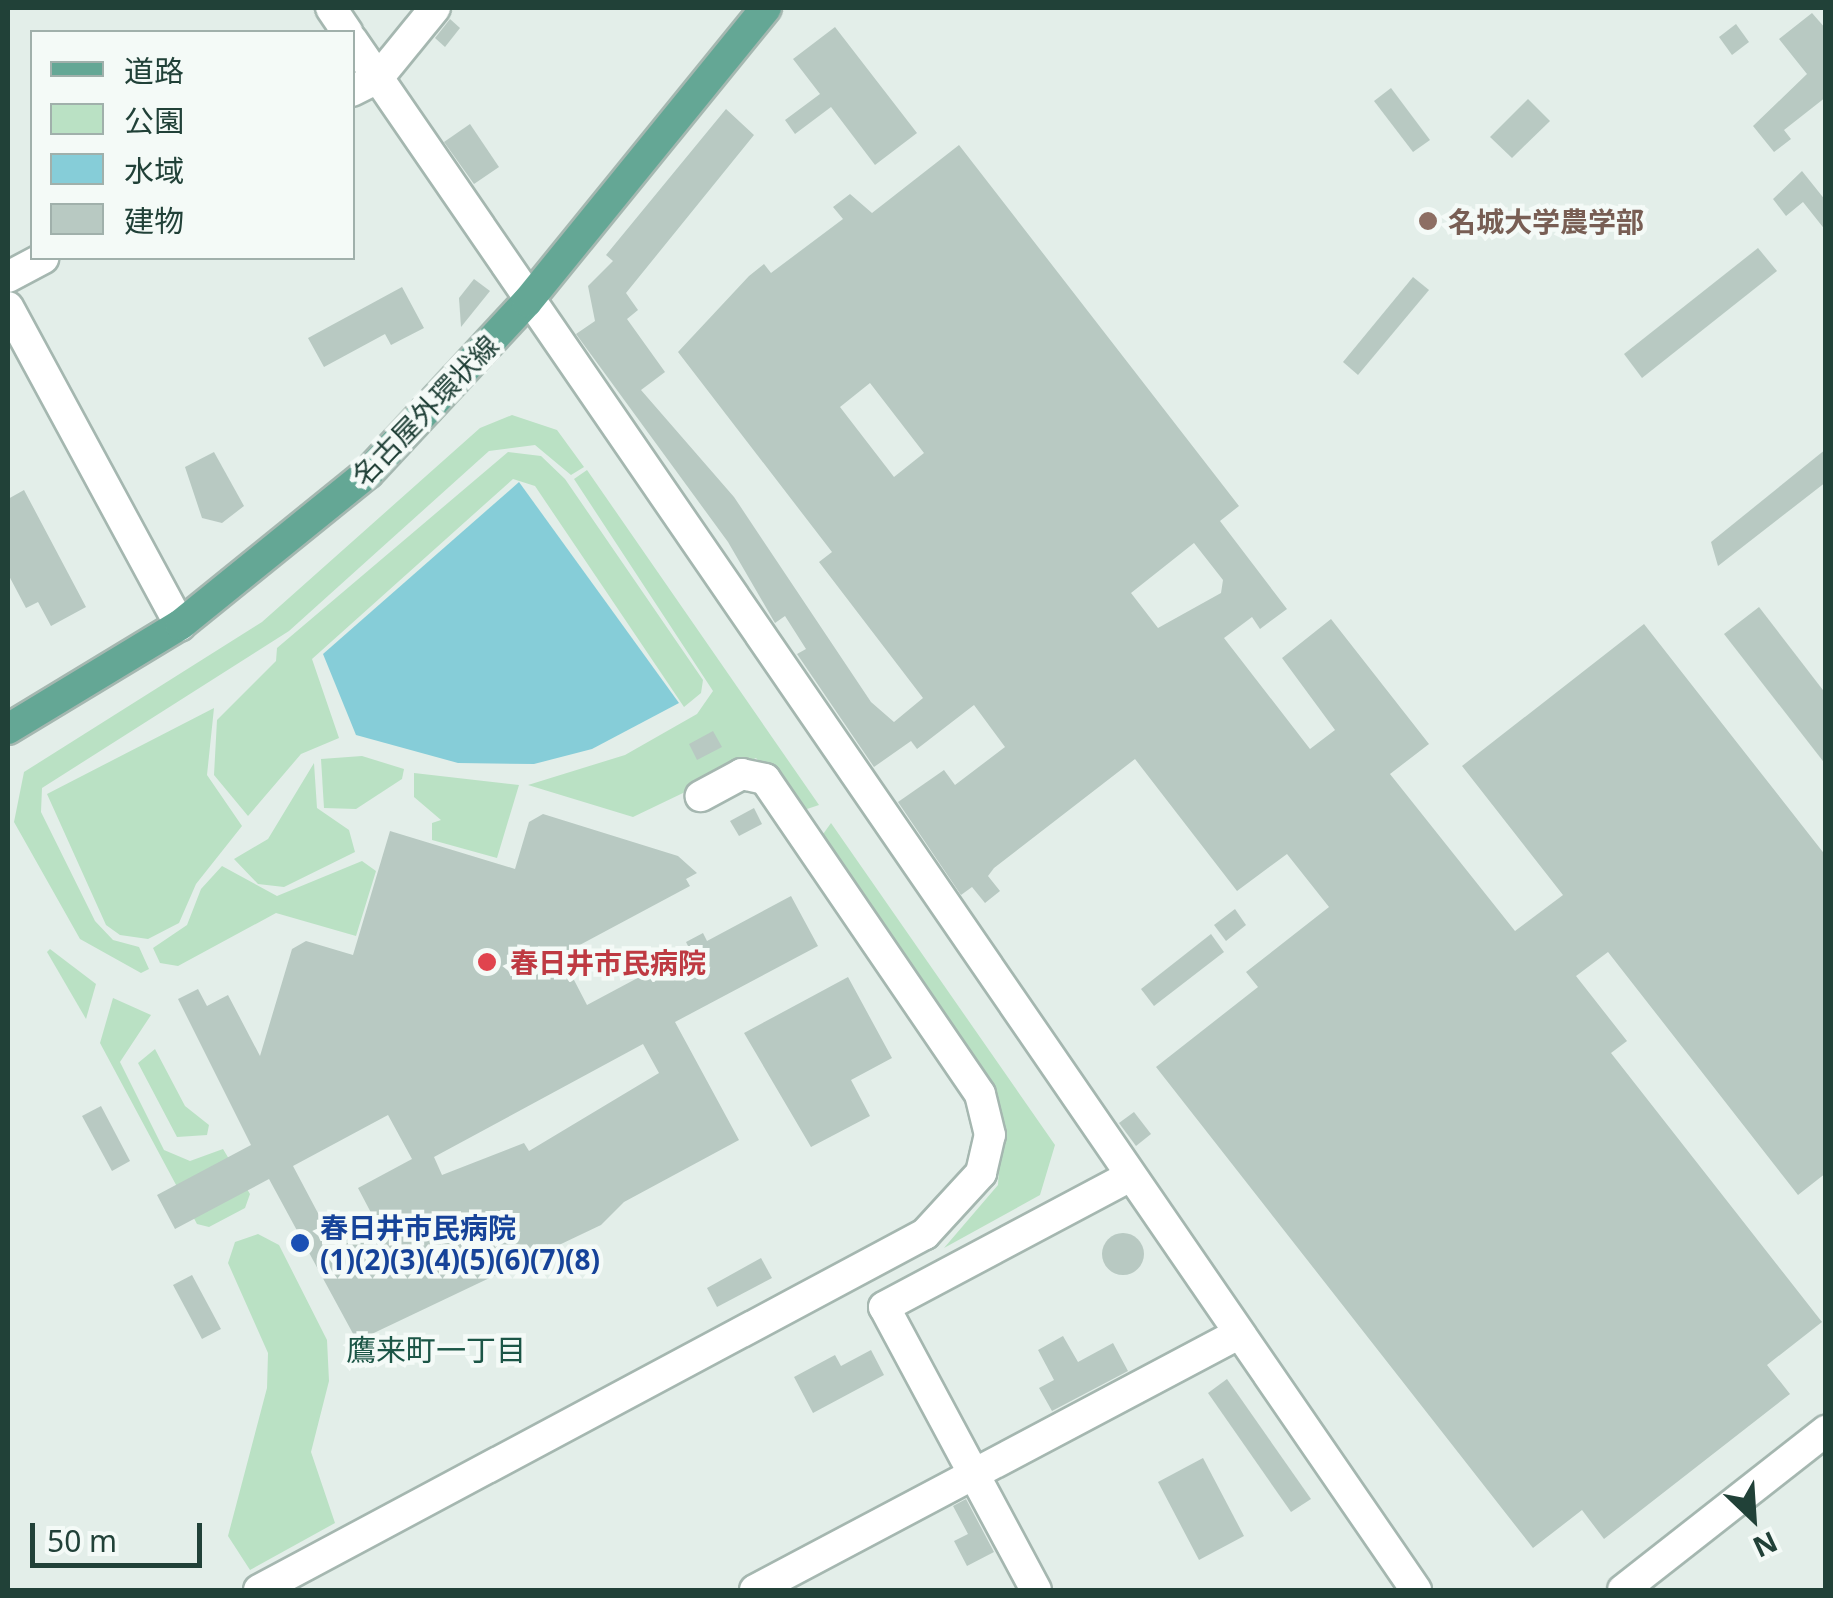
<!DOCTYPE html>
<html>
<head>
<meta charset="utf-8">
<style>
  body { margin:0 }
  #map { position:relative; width:1833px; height:1598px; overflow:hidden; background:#e3eee9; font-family:"Noto Sans","Noto Sans JP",sans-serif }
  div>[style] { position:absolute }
  .green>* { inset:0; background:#bae1c4 }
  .water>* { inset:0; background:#86cdd8 }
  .building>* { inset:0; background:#b8c9c2 }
  .round { border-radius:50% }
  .roads { filter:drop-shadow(2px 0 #a5b7b0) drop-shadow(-2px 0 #a5b7b0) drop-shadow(0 2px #a5b7b0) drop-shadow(0 -2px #a5b7b0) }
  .minor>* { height:30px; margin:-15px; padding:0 15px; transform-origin:15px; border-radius:15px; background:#fff }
  .major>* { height:30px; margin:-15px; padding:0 15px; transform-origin:15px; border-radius:15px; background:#64a795 }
  .dots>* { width:28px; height:28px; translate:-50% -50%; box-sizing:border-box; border:5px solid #f4faf7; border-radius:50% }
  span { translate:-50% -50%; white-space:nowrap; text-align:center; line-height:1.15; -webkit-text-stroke:9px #f4faf7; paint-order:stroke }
  .education-label { font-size:28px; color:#785e54; font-weight:700 }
  .left { translate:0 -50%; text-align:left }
  .street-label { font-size:28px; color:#214138 }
  .health-label { font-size:28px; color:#be3a42; font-weight:700 }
  .transit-label { font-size:28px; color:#164399; font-weight:700 }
  .neighbourhood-label { font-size:30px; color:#1b5546 }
  .frame { position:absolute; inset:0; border:10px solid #214138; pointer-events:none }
  .legend { position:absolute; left:30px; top:30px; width:325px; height:230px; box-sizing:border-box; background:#f4faf7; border:2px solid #a0b0ab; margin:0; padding:12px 18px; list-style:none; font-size:30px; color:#214138 }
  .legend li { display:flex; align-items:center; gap:20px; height:50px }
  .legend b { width:50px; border:2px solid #a0b0ab }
  .north { position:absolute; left:1703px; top:1468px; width:100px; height:100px; -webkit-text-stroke:8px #f4faf7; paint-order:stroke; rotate:155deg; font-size:28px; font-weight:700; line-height:40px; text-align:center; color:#214138 }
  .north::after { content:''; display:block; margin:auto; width:35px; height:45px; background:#214138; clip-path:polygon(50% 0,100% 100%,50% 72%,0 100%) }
  .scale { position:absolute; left:30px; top:1523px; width:172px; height:45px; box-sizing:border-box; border:5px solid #214138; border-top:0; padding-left:12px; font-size:30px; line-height:35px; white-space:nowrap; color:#214138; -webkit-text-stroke:8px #f4faf7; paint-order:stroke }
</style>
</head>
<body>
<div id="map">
  <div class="green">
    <i style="clip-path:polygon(512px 415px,557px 430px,584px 467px,571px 475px,535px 445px,489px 451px,289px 631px,42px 788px,41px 812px,95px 921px,113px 940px,139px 947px,149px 969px,141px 973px,80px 939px,14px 822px,24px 772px,262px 622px,480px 428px)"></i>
    <i style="clip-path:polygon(508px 452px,541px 456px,565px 479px,703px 680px,701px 693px,684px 707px,535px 486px,513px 479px,312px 659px,339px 738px,301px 754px,248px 816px,214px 775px,217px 720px,276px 661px,277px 648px)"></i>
    <i style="clip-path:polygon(587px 470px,819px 805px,801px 811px,756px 758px,633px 817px,528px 785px,625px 755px,697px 714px,713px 691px,574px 479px)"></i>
    <i style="clip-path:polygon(214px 708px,207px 775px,242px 826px,196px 884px,179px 923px,148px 939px,120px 935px,106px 925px,47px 794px)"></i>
    <i style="clip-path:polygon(362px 756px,404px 769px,402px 779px,356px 809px,324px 808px,321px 759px)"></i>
    <i style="clip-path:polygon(314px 763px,317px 808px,349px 830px,355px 852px,284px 887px,258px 884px,234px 859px,268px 839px)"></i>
    <i style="clip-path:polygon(414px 773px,519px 785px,497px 858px,432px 840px,432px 823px,441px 820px,414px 797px)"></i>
    <i style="clip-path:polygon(831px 823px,1055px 1145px,1040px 1195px,944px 1248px,998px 1185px,1002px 1115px,985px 1075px,821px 837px)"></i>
    <i style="clip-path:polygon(362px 861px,376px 871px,356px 936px,276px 913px,178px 966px,160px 963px,153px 948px,187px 925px,201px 889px,222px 866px,277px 896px)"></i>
    <i style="clip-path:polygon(50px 949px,96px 984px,86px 1019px,47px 952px)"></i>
    <i style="clip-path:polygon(113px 998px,151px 1015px,120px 1062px,164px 1150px,190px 1161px,223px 1149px,250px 1194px,245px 1208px,209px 1227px,197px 1224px,100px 1043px)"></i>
    <i style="clip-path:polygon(155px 1049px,185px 1106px,209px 1125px,207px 1135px,177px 1137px,138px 1063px)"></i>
    <i style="clip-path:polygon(258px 1234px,279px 1245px,327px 1340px,329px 1381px,311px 1452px,335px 1523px,250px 1570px,228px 1536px,267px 1388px,268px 1353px,228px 1263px,235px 1242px)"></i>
  </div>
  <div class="water">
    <i style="clip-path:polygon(519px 482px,679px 703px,592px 749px,534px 764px,458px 763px,356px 735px,323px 654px)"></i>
  </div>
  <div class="building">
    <i style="clip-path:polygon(1812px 13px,1826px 29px,1826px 97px,1784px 130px,1791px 139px,1774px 152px,1753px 126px,1807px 74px,1779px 39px)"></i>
    <i style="clip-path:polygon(450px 19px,460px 28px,445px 47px,435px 38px)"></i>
    <i style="clip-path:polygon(1736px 24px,1749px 42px,1732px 55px,1719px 37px)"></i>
    <i style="clip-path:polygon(835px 27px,917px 133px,875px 165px,831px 107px,795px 134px,785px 120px,820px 94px,793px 59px)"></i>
    <i style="clip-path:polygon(1391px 88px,1430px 140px,1413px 152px,1374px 101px)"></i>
    <i style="clip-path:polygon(1528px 99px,1550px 121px,1512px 158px,1490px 137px)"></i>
    <i style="clip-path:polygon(evenodd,726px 109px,754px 135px,626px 293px,638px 310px,627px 319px,665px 372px,641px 390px,734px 497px,871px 702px,894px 722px,923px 698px,819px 562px,832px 552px,678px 352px,749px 276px,764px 264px,771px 273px,843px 219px,833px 207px,850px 194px,872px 213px,959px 145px,1239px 506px,1220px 521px,1287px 609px,1260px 629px,1252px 617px,1224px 638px,1310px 749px,1335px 730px,1282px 658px,1331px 619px,1429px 744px,1390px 774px,1515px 931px,1563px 895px,1462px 766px,1644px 624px,1826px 856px,1826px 1173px,1798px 1195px,1608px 952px,1576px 976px,1627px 1041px,1611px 1053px,1822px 1322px,1767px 1365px,1790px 1394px,1604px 1539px,1582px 1510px,1533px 1548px,1156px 1067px,1258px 987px,1246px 972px,1329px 907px,1287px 854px,1237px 891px,1135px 759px,994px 868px,988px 876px,1000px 891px,985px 903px,972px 887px,961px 895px,898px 802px,944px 770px,955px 785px,1005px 747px,974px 705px,917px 749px,911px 741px,874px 767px,797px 654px,806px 649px,785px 616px,775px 623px,728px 542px,576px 334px,595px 321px,588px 286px,613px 261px,606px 255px,726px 109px,870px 383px,924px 453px,894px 477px,840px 407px,870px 383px,726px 109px,1194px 543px,1223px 580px,1221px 593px,1158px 628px,1131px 593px,1194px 543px)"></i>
    <i style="clip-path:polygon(470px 124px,499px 167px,474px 184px,444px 142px)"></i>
    <i style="clip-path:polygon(1802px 171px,1826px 201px,1826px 231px,1803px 202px,1786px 216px,1773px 199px)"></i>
    <i style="clip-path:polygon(1758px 248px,1777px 271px,1642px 378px,1624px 354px)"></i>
    <i style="clip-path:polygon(1413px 277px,1429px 290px,1358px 375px,1343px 362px)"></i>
    <i style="clip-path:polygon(474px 279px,490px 291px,461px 327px,459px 298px)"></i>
    <i style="clip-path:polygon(402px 287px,424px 328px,391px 345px,385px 334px,324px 367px,308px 338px)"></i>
    <i style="clip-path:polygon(1826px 449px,1826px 482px,1718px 566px,1711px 542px)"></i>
    <i style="clip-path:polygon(214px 452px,244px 506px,222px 523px,202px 518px,185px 467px)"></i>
    <i style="clip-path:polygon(24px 490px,86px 607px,51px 626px,38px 602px,26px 608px,8px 574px,8px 499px)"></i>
    <i style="clip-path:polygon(1759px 607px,1826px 694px,1826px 765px,1724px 634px)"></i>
    <i style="clip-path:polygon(713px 731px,722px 747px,697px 760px,689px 744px)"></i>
    <i style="clip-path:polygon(754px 808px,762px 824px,739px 836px,730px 821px)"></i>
    <i style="clip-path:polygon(evenodd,543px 814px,678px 856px,697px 873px,686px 879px,690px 886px,561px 955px,587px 1005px,690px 950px,686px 942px,703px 933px,707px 941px,791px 896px,818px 946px,675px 1022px,739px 1140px,624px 1202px,601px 1225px,357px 1341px,269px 1179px,175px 1229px,157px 1195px,251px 1145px,178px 999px,198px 989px,207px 1006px,228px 995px,260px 1056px,292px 949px,306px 941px,353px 955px,390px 831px,515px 869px,529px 822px,543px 814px,643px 1044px,659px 1073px,529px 1151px,524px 1143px,442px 1175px,434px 1157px,643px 1044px,543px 814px,388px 1115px,412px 1159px,358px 1188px,378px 1226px,337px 1249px,293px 1166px,388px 1115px)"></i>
    <i style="clip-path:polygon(1235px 909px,1246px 925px,1226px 941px,1214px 925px)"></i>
    <i style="clip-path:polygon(1211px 934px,1224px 952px,1154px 1006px,1141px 989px)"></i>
    <i style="clip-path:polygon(848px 977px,892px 1058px,851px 1080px,870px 1116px,811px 1147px,744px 1033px)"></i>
    <i style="clip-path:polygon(101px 1106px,130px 1161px,112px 1171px,82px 1116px)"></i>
    <i style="clip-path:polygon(1134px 1112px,1151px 1134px,1136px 1146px,1119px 1123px)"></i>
    <i class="round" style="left:1102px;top:1233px;width:42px;height:42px"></i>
    <i style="clip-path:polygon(761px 1258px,772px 1278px,717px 1307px,707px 1288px)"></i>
    <i style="clip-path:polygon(192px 1275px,221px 1329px,202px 1339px,173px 1285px)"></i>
    <i style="clip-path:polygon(1063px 1336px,1078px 1362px,1113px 1343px,1128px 1371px,1052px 1411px,1039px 1388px,1054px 1380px,1038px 1350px)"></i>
    <i style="clip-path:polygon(871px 1350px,884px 1375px,813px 1413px,794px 1377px,835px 1355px,841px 1366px)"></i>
    <i style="clip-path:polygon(1227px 1379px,1311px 1499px,1291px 1512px,1208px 1393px)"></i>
    <i style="clip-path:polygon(1203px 1458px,1244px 1536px,1199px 1560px,1158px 1482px)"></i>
    <i style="clip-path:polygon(966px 1499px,994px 1552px,967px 1566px,954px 1541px,968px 1534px,953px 1506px)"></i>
  </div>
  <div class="roads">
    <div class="minor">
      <i style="left:331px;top:8px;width:29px;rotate:56deg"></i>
      <i style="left:352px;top:40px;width:1880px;rotate:55.53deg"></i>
      <i style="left:352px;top:91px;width:29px;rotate:-27deg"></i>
      <i style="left:378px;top:78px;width:90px;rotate:-50.8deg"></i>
      <i style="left:8px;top:277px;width:40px;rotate:-28deg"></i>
      <i style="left:8px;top:307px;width:362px;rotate:61.6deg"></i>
      <i style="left:259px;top:1590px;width:755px;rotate:-28.13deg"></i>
      <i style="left:925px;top:1234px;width:83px;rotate:-47.4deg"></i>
      <i style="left:981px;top:1173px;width:39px;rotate:-77deg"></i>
      <i style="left:990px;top:1135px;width:42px;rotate:-103.7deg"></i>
      <i style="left:980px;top:1094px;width:381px;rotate:-124.3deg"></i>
      <i style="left:765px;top:779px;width:24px;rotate:-168deg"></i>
      <i style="left:742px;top:774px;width:47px;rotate:151.8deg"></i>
      <i style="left:755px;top:1590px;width:547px;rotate:-27.92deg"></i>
      <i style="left:1036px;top:1590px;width:321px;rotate:-118.2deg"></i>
      <i style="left:884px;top:1307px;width:279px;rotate:-28deg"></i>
      <i style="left:1623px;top:1590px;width:258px;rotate:-38.1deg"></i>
    </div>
    <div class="major">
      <i style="left:8px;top:729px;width:201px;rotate:-31.2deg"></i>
      <i style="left:180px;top:625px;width:242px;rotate:-39deg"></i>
      <i style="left:368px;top:473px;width:233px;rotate:-47.1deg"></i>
      <i style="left:527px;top:302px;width:379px;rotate:-50.9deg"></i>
    </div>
  </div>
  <div class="dots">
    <i style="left:1428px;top:221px;background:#8d6e63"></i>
    <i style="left:487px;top:962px;background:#e0444e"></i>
    <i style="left:300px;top:1243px;background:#1a4fb4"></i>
  </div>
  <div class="education-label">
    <span class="left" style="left:1448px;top:221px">名城大学農学部</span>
  </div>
  <div class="street-label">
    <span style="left:425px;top:410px;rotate:-46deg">名古屋外環状線</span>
  </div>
  <div class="health-label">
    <span class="left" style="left:510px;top:962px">春日井市民病院</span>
  </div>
  <div class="transit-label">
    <span class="left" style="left:320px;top:1243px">春日井市民病院<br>(1)(2)(3)(4)(5)(6)(7)(8)</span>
  </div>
  <div class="neighbourhood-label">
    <span style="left:436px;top:1350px">鷹来町一丁目</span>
  </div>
  <div class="frame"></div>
  <ul class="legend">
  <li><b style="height:12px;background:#64a795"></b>道路</li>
  <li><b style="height:28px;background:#bae1c4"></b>公園</li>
  <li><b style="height:28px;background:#86cdd8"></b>水域</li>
  <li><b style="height:28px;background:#b8c9c2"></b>建物</li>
  </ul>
  <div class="north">N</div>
  <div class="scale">50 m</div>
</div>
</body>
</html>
